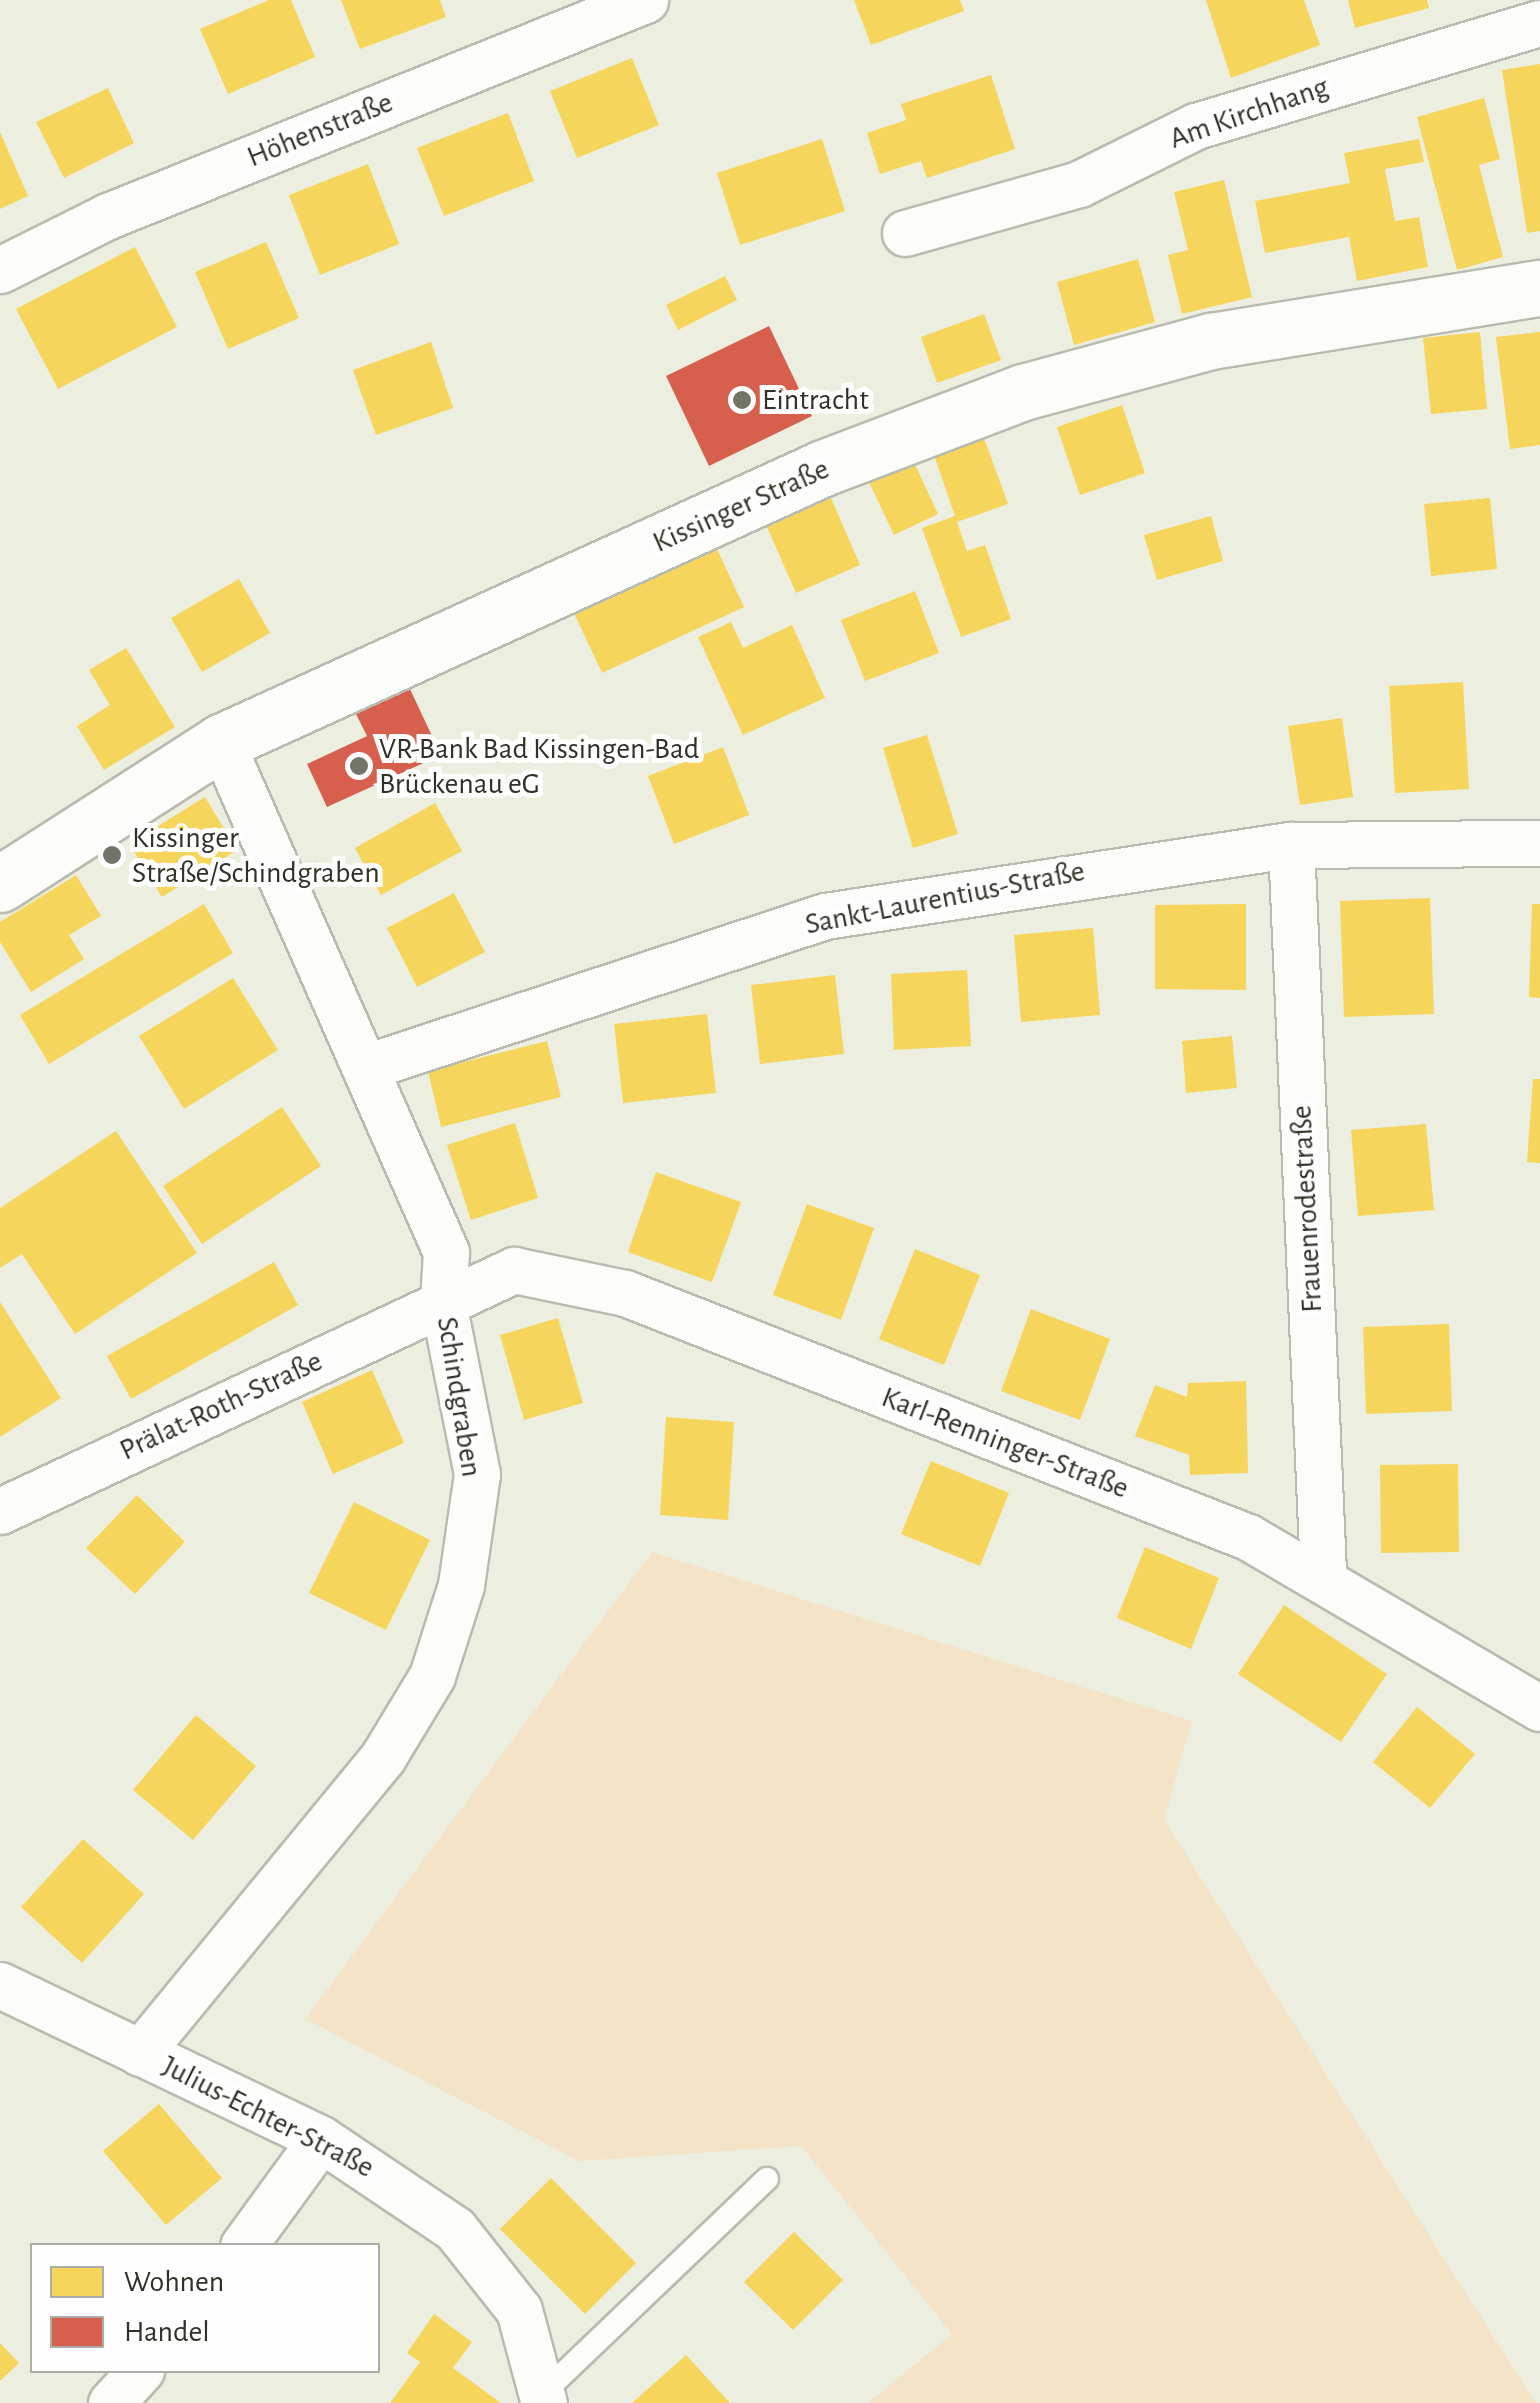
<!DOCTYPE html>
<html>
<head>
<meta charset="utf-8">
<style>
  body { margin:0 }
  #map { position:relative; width:1540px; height:2403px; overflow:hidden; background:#ecefdf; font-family:"Alegreya Sans",sans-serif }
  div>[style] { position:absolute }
  .green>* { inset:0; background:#f4e3c6 }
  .homes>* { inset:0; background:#f6d55c }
  .shops>* { inset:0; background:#d6604d }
  .roads { filter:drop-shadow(2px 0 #b8bbaf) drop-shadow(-2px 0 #b8bbaf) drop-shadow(0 2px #b8bbaf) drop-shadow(0 -2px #b8bbaf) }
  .service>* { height:22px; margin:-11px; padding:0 11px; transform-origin:11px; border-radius:11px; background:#fcfdfa }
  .minor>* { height:45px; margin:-22.5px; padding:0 22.5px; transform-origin:22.5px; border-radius:22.5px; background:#fcfdfa }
  .tertiary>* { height:55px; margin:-27.5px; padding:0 27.5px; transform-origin:27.5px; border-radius:27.5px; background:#fcfdfa }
  .dots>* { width:28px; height:28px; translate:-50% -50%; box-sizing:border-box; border:5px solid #fefefe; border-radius:50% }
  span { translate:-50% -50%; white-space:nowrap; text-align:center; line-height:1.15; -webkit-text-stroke:10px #fefefe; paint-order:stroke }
  .street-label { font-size:30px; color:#303227 }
  .poi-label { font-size:30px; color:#303227 }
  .left { translate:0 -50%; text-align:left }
  .legend { position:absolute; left:30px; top:2243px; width:350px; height:130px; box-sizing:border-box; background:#fefefe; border:2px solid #acaca8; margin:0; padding:12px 18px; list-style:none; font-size:30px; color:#303227 }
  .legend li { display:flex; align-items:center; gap:20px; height:50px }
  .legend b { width:50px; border:2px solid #acaca8 }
</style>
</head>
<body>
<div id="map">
  <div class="green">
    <i style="clip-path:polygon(652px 1552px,1192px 1721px,1164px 1820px,1536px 2403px,868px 2403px,952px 2334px,801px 2146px,579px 2161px,305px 2019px)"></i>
  </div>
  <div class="homes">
    <i style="clip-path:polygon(269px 0,291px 0,315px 57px,228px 94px,200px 29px)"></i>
    <i style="clip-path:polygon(341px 0,440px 0,446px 17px,360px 49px)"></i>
    <i style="clip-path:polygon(854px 0,960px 0,964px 11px,871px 45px)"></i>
    <i style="clip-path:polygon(1206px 0,1304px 0,1320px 45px,1231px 78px)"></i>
    <i style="clip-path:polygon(1348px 0,1427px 0,1429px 8px,1355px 28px)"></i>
    <i style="clip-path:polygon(632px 58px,659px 125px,577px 158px,550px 91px)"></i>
    <i style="clip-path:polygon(1540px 64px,1540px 231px,1527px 233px,1502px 70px)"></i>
    <i style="clip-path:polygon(991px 75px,1015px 149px,927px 178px,921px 161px,880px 174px,867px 133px,906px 120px,901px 104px)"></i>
    <i style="clip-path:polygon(108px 88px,134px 143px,64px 178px,36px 122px)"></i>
    <i style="clip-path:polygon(1484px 98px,1500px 159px,1479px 165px,1503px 257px,1457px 270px,1417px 117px)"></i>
    <i style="clip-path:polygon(508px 113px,534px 181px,444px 216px,417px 148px)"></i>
    <i style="clip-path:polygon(0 132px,28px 196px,0 209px)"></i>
    <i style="clip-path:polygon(822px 139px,845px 211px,740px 245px,717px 173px)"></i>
    <i style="clip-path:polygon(1419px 139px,1424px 162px,1385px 169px,1395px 221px,1419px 217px,1428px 267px,1357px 281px,1349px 237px,1265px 253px,1255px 201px,1350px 183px,1344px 153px)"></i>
    <i style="clip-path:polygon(368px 164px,399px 244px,320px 275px,289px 195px)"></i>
    <i style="clip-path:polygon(1224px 180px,1252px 297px,1182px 314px,1168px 255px,1188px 250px,1174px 192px)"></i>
    <i style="clip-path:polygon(266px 242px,299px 318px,228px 349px,195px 272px)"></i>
    <i style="clip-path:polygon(135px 247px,177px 327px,58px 389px,16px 309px)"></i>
    <i style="clip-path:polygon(1138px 259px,1155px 322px,1074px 345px,1057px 282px)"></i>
    <i style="clip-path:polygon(725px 276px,737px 300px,678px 330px,666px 305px)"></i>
    <i style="clip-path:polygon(984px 314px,1001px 360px,937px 383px,921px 337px)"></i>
    <i style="clip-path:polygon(1480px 332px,1487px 409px,1431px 414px,1423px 338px)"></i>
    <i style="clip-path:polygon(1540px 332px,1540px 445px,1510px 449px,1496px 337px)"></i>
    <i style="clip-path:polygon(431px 342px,453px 408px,376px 435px,353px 370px)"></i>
    <i style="clip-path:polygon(1122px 405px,1145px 473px,1080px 495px,1057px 427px)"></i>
    <i style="clip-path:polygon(984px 438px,1008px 504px,957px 522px,967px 551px,985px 545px,1011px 619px,961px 637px,922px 528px,955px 516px,934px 455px)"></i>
    <i style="clip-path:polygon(913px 460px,938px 514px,894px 535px,868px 480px)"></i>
    <i style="clip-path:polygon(831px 498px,860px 565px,796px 593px,767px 527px)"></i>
    <i style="clip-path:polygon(1490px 498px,1497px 569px,1431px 576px,1424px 504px)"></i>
    <i style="clip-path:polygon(1211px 516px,1223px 561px,1157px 580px,1144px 535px)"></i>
    <i style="clip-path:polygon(716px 547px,744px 607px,602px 673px,574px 613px)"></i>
    <i style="clip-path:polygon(239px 579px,270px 633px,202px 672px,171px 618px)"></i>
    <i style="clip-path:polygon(915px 591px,939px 653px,865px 681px,841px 620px)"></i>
    <i style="clip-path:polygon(731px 622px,743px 648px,792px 625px,825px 698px,743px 735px,698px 637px)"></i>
    <i style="clip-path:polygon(126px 648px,175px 727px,104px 770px,77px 726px,110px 705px,89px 670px)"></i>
    <i style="clip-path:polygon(1463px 682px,1469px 789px,1395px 793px,1389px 686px)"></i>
    <i style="clip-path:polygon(1342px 718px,1353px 797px,1300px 805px,1288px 726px)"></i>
    <i style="clip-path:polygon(927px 735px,958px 834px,913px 848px,883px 748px)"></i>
    <i style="clip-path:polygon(723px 747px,749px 815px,674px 844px,648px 776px)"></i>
    <i style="clip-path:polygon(205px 797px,237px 850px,162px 897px,129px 844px)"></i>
    <i style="clip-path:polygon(435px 803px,462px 851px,381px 895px,355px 848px)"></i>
    <i style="clip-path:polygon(76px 875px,101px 916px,69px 935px,84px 959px,31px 992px,0 942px,0 922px)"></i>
    <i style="clip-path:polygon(454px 893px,485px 952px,417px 987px,387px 928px)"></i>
    <i style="clip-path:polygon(1430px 898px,1434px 1014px,1344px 1017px,1340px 901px)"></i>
    <i style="clip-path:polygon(204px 904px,233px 953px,49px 1064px,20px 1015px)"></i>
    <i style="clip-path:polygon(1246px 904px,1246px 990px,1155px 989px,1155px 905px)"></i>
    <i style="clip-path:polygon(1532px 904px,1540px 904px,1540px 998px,1529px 997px)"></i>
    <i style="clip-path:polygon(1093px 928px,1100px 1015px,1021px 1022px,1014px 935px)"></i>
    <i style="clip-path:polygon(967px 970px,971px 1046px,894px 1050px,891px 974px)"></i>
    <i style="clip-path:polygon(835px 975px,844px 1054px,760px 1064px,751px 985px)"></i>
    <i style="clip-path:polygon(233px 978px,278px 1050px,184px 1109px,139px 1036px)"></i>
    <i style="clip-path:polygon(707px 1014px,716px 1093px,623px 1103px,614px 1024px)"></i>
    <i style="clip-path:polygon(1232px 1036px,1237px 1088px,1186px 1093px,1182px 1041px)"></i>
    <i style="clip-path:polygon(547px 1041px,561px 1097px,441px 1127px,428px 1071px)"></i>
    <i style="clip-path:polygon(1533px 1079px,1540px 1079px,1540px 1163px,1527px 1162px)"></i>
    <i style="clip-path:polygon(282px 1107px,321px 1166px,202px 1244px,163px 1186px)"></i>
    <i style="clip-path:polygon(515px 1123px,538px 1198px,471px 1220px,447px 1145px)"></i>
    <i style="clip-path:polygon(1426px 1124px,1434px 1210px,1358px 1216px,1351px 1130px)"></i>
    <i style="clip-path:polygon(116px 1131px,197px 1253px,75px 1334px,22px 1254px,0 1268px,0 1208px)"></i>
    <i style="clip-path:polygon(656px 1172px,741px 1202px,712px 1282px,628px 1252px)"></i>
    <i style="clip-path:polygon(807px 1204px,874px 1228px,841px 1320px,773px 1295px)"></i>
    <i style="clip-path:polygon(915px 1249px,980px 1275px,944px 1365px,879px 1339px)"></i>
    <i style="clip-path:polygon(274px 1262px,298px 1305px,131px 1399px,107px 1356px)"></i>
    <i style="clip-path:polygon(0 1302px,61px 1398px,0 1437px)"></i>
    <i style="clip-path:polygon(1031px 1309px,1110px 1339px,1080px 1420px,1001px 1391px)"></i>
    <i style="clip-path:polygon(558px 1318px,583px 1403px,524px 1420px,500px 1335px)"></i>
    <i style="clip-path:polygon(1449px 1324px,1452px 1411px,1366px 1414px,1363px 1327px)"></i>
    <i style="clip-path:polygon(372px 1370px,404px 1443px,333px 1474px,302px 1402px)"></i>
    <i style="clip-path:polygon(1246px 1381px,1248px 1473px,1190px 1475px,1189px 1455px,1135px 1436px,1155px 1385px,1187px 1397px,1188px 1383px)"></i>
    <i style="clip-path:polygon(666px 1417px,734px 1422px,728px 1520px,660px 1515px)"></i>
    <i style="clip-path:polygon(931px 1461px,1009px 1493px,980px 1566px,901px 1534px)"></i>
    <i style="clip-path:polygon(1458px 1464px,1459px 1552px,1381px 1553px,1380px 1465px)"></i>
    <i style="clip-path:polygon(137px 1495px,185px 1542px,135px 1594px,86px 1548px)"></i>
    <i style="clip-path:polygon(354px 1502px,430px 1540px,386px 1630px,309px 1593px)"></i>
    <i style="clip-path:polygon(1145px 1547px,1219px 1578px,1191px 1649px,1117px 1618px)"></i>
    <i style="clip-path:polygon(1284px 1605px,1387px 1674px,1341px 1742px,1238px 1674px)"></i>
    <i style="clip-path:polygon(1417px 1707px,1475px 1754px,1430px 1808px,1373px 1762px)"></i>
    <i style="clip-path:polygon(196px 1715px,256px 1766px,193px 1840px,133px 1790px)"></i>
    <i style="clip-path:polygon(83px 1839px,144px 1894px,82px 1963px,21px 1907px)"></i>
    <i style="clip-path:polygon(159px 2104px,222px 2178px,166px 2225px,103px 2151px)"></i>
    <i style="clip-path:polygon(551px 2178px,636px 2263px,585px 2314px,500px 2229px)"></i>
    <i style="clip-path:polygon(794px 2232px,843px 2280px,793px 2330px,744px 2282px)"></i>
    <i style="clip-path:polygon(434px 2314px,472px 2342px,453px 2368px,501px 2403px,390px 2403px,420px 2362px,407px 2353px)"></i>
    <i style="clip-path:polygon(0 2343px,19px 2363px,0 2381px)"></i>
    <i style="clip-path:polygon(686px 2355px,730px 2403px,632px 2403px)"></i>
  </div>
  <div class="shops">
    <i style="clip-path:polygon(769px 326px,812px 416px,709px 466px,666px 376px)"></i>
    <i style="clip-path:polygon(409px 687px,441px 755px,327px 807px,307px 764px,367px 736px,355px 712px)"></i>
  </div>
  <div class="roads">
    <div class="service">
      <i style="left:545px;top:2391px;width:307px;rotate:-43.7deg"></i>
    </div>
    <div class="minor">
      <i style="left:905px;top:233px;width:181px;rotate:-15.7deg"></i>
      <i style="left:1079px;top:184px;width:131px;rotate:-26.4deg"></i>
      <i style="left:1196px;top:126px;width:359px;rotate:-16.7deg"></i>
      <i style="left:0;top:270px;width:121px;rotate:-26.6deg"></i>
      <i style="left:108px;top:216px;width:579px;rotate:-21.91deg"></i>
      <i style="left:1291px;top:845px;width:729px;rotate:87.48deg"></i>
      <i style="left:369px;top:1066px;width:480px;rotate:-18.2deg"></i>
      <i style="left:825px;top:916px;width:471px;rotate:-8.7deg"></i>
      <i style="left:1291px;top:845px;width:249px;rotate:-0.5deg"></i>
      <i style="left:0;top:1511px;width:568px;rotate:-25.12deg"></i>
      <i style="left:514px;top:1270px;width:113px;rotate:11.7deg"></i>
      <i style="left:625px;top:1293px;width:669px;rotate:21.39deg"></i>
      <i style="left:1248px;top:1537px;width:338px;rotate:30.4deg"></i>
      <i style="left:0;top:1985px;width:356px;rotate:25.6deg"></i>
      <i style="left:321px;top:2139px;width:161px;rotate:33.9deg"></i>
      <i style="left:455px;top:2229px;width:103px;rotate:51.7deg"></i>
      <i style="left:519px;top:2310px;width:96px;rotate:75deg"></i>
      <i style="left:140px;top:2053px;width:383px;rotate:-50.6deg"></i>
      <i style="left:383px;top:1757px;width:95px;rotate:-58.8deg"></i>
      <i style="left:432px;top:1676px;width:96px;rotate:-72.3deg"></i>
      <i style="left:461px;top:1585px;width:112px;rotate:-81.8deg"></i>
      <i style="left:477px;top:1474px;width:175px;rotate:-101.2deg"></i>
      <i style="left:443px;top:1302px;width:50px;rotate:-86.6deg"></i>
      <i style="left:446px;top:1252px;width:557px;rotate:-113.81deg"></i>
      <i style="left:243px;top:2246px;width:132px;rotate:-53.9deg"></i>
      <i style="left:111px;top:2403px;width:45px;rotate:-47.7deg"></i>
    </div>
    <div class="tertiary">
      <i style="left:0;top:884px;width:263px;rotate:-32.7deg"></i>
      <i style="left:221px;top:742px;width:661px;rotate:-24.47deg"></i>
      <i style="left:823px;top:468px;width:214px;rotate:-20.8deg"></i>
      <i style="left:1023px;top:392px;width:195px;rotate:-15.2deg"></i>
      <i style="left:1211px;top:341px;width:333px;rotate:-9.2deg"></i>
    </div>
  </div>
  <div class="dots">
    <i style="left:742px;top:400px;background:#727467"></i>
    <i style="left:359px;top:766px;background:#727467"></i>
    <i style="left:112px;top:855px;background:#727467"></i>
  </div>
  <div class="street-label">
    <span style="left:1249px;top:113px;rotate:-19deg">Am Kirchhang</span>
    <span style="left:320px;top:130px;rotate:-22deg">Höhenstraße</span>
    <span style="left:741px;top:506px;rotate:-24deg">Kissinger Straße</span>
    <span style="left:945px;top:898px;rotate:-11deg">Sankt-Laurentius-Straße</span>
    <span style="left:1307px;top:1209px;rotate:-93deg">Frauenrodestraße</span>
    <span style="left:459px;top:1397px;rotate:81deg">Schindgraben</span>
    <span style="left:221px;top:1406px;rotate:-25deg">Prälat-Roth-Straße</span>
    <span style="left:1005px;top:1443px;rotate:21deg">Karl-Renninger-Straße</span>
    <span style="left:268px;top:2117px;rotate:27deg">Julius-Echter-Straße</span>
  </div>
  <div class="poi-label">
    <span class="left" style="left:762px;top:400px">Eintracht</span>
    <span class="left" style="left:379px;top:766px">VR-Bank Bad Kissingen-Bad<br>Brückenau eG</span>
    <span class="left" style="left:132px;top:855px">Kissinger<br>Straße/Schindgraben</span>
  </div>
  <ul class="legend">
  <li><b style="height:28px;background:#f6d55c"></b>Wohnen</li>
  <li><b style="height:28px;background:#d6604d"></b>Handel</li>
  </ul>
</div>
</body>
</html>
